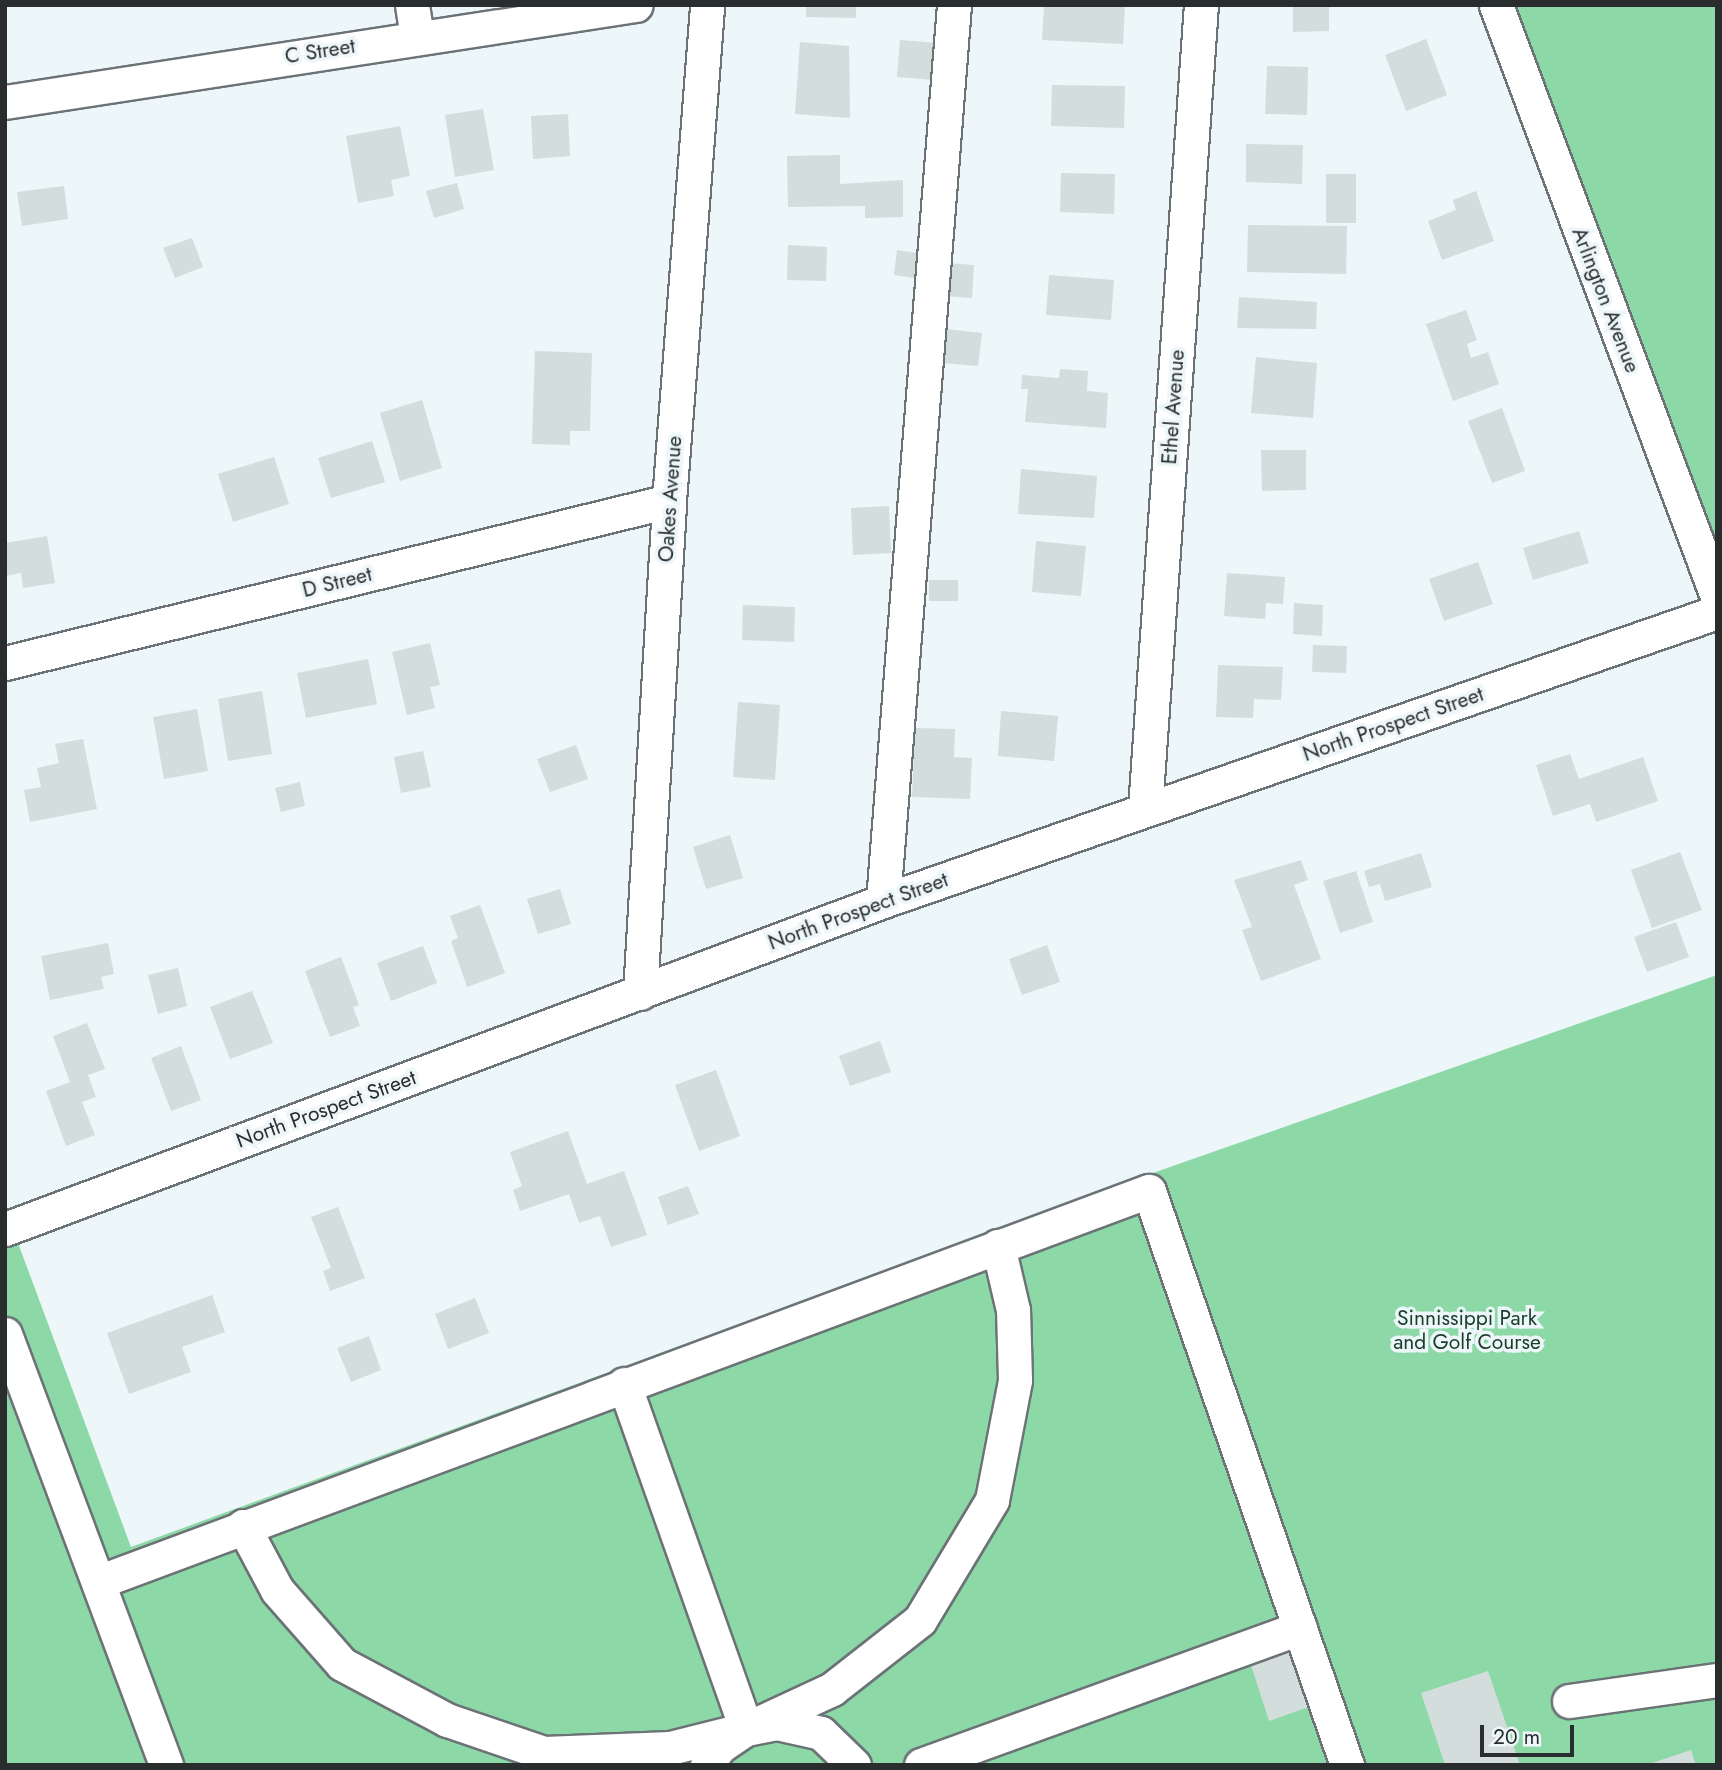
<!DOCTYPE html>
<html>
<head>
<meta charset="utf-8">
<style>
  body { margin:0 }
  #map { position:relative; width:1722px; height:1770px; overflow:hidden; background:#edf6f9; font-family:Jost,sans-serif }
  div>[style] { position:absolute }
  .green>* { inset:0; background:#8cd8a6 }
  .building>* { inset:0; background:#d3dddb }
  .roads { filter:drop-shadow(2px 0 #6b7376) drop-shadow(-2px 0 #6b7376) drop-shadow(0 2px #6b7376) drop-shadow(0 -2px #6b7376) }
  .minor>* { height:33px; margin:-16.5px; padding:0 16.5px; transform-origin:16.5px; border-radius:16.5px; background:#fff }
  span { translate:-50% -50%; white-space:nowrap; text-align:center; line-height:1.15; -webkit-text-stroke:7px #edf6f9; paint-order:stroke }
  .street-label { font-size:21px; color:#292d2e }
  .park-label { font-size:21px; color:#183d27 }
  .frame { position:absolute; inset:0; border:7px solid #292d2e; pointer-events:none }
  .scale { position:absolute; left:1480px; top:1725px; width:94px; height:32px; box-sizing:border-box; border:4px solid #292d2e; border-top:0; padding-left:9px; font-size:21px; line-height:24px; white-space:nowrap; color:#292d2e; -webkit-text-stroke:5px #edf6f9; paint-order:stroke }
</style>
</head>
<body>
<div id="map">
  <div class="green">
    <i style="clip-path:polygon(1496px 5px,1717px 5px,1717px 596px)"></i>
    <i style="clip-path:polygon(1717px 975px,1717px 1765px,5px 1765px,5px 1247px,18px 1243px,131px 1547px,1150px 1174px)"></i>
  </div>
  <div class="building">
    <i style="clip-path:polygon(806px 5px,856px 5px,856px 18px,806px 17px)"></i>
    <i style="clip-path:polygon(1125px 5px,1123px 44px,1042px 40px,1044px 7px)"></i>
    <i style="clip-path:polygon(1293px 5px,1329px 5px,1329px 31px,1293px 32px)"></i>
    <i style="clip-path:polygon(1426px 39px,1447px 95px,1406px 111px,1385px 55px)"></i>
    <i style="clip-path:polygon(900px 40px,937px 43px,934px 80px,897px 77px)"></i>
    <i style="clip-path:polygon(800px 42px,849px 46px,850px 118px,795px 114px)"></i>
    <i style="clip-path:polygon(1267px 66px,1308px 67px,1307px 115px,1265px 114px)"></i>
    <i style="clip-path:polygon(1052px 85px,1125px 86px,1124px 128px,1051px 126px)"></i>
    <i style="clip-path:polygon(483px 109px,494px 170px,455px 177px,445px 115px)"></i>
    <i style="clip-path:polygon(568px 114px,570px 156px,533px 159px,531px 116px)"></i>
    <i style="clip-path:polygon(400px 126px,410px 176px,391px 180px,394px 196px,358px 203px,346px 136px)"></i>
    <i style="clip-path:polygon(1246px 144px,1303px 145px,1302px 184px,1246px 182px)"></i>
    <i style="clip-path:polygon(840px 155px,840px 184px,903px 180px,903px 217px,865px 218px,865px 206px,788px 207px,787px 156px)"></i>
    <i style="clip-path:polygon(1061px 173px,1115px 174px,1114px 214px,1060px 212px)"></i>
    <i style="clip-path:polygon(1326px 174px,1356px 174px,1356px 223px,1326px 223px)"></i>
    <i style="clip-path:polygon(457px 183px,464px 209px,434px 218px,426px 191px)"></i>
    <i style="clip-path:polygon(64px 186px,68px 219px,22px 226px,17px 192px)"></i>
    <i style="clip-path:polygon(1476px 191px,1494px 241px,1442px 260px,1428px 221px,1456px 210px,1453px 200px)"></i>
    <i style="clip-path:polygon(1248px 225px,1347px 226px,1346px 274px,1247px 272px)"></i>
    <i style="clip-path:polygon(192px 238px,203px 267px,175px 278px,163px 248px)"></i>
    <i style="clip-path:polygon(788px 245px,827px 247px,826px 281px,787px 280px)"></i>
    <i style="clip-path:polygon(897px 250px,918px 253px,914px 278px,894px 275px)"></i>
    <i style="clip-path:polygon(947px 263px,974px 265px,972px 298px,944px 296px)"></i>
    <i style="clip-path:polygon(1049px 275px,1114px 280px,1111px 320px,1046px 315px)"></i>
    <i style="clip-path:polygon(1239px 297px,1317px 302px,1316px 329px,1237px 328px)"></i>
    <i style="clip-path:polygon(1466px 310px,1477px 340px,1467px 344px,1471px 358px,1488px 352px,1499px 384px,1453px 401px,1426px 324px)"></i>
    <i style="clip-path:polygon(946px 329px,982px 333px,978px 366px,942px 363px)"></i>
    <i style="clip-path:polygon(535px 351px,592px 353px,590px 431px,570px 431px,570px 445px,532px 444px)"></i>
    <i style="clip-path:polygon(1256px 357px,1317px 363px,1313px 418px,1251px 413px)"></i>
    <i style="clip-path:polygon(1060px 369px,1088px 371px,1087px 391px,1108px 393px,1106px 428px,1025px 422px,1028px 389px,1021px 389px,1022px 375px,1059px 378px)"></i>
    <i style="clip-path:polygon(422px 400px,442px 468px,400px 481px,380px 413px)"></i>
    <i style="clip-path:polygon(1502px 408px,1525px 471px,1492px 483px,1468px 421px)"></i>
    <i style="clip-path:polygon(372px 441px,385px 482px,331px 498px,318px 458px)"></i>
    <i style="clip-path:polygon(1261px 450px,1306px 450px,1306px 490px,1262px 491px)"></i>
    <i style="clip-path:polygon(274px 457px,289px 504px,233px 522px,218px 474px)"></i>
    <i style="clip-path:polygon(1021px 469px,1097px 476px,1094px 518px,1018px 514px)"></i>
    <i style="clip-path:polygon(889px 506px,891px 553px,853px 555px,851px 508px)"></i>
    <i style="clip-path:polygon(1579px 531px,1589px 563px,1533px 580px,1523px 548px)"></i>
    <i style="clip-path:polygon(47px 536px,55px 583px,23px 588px,21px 573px,5px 576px,5px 543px)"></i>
    <i style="clip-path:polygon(1036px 541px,1086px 546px,1081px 596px,1032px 592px)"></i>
    <i style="clip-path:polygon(1478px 562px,1493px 604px,1444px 621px,1429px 579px)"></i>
    <i style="clip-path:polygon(1227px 573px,1285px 577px,1283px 604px,1266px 603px,1265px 619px,1224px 616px)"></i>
    <i style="clip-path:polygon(929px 580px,958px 580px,958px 601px,929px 601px)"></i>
    <i style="clip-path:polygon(1294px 603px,1323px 605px,1322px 636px,1293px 634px)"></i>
    <i style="clip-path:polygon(743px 605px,795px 607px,794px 642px,742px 640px)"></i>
    <i style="clip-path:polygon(430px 643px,440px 685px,430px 687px,435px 708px,407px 715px,392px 652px)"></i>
    <i style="clip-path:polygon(1313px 645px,1347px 646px,1346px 673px,1312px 672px)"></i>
    <i style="clip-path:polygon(368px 659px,377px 704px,306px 718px,297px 673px)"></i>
    <i style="clip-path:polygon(1218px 665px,1283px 667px,1281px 700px,1254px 699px,1253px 718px,1216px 717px)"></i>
    <i style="clip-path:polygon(262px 691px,272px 754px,228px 761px,218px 699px)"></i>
    <i style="clip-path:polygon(738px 702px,780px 705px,775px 780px,733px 777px)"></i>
    <i style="clip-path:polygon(197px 709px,208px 771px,164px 779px,153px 717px)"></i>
    <i style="clip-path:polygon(1001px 711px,1058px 716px,1054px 761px,998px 756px)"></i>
    <i style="clip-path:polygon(915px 728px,955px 729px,954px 757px,972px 758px,970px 799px,912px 797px)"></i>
    <i style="clip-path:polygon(83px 739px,97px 809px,30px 822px,24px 790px,41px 787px,37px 768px,59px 763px,55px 744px)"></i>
    <i style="clip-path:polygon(576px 745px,588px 779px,550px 792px,537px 759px)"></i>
    <i style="clip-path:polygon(423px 751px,431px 787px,401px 793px,394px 757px)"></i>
    <i style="clip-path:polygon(1570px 754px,1579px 779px,1643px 757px,1658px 801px,1596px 822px,1590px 804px,1553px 816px,1536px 765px)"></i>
    <i style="clip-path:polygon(300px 782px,305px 806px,281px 812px,275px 788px)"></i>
    <i style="clip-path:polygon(730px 835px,743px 878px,706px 889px,693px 847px)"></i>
    <i style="clip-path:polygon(1680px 852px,1702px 910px,1652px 928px,1631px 870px)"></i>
    <i style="clip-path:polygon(1421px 853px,1432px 887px,1385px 901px,1380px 884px,1369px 887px,1364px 871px)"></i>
    <i style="clip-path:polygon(1301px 860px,1308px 880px,1294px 885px,1321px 959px,1261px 981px,1242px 930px,1252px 927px,1234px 880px)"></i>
    <i style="clip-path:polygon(1356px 871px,1373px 922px,1340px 933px,1323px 881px)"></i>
    <i style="clip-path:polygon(560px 889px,571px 924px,538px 934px,527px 899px)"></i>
    <i style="clip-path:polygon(480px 905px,505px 973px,467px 987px,451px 941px,458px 938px,450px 916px)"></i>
    <i style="clip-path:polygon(1676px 922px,1689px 957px,1647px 972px,1634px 937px)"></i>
    <i style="clip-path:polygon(108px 943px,114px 974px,101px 977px,104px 989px,50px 1000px,41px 956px)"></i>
    <i style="clip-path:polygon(1047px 945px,1060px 982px,1022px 995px,1009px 959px)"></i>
    <i style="clip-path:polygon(423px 946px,437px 983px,391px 1001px,377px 963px)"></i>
    <i style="clip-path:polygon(341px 957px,359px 1005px,353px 1007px,360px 1026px,330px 1037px,305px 971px)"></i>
    <i style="clip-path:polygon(178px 968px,187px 1006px,158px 1014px,148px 975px)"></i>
    <i style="clip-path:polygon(252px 991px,273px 1043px,230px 1059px,210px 1007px)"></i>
    <i style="clip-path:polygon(87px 1023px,105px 1069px,88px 1075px,96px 1097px,82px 1102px,95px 1135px,66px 1146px,46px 1091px,70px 1082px,53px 1036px)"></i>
    <i style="clip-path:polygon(880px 1041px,891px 1072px,850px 1086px,839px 1056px)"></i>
    <i style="clip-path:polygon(181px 1046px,201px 1100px,171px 1111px,151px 1058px)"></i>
    <i style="clip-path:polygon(716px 1070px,740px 1136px,699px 1151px,675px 1085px)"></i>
    <i style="clip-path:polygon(568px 1131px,587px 1184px,624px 1171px,647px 1235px,611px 1247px,600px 1216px,579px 1223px,569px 1194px,520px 1211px,513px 1190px,522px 1186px,510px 1152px)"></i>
    <i style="clip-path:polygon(688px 1186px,699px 1214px,668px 1225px,658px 1197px)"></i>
    <i style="clip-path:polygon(338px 1207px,365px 1278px,330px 1291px,323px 1271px,331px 1268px,311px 1217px)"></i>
    <i style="clip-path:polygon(212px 1295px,225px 1332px,182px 1347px,191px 1372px,129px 1394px,107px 1333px)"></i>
    <i style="clip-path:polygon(475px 1298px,489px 1333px,448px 1349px,435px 1314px)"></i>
    <i style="clip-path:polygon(369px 1336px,381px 1370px,351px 1382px,337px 1348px)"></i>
    <i style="clip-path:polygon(1298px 1647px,1317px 1704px,1269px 1721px,1250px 1662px)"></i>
    <i style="clip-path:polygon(1488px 1671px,1520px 1765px,1445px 1765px,1421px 1693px)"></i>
    <i style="clip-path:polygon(1691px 1750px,1696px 1765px,1649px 1765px,1649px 1764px)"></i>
  </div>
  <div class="roads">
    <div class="minor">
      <i style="left:412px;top:5px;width:31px;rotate:81deg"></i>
      <i style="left:1496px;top:5px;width:631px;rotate:69.5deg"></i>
      <i style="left:5px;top:102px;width:638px;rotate:-8.74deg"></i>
      <i style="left:5px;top:663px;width:683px;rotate:-13.71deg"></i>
      <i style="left:1145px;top:809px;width:806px;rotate:-86.02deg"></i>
      <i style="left:883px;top:901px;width:899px;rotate:-85.47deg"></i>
      <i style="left:640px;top:993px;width:493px;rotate:-86.6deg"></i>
      <i style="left:669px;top:501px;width:497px;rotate:-85.6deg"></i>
      <i style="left:5px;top:1229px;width:937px;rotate:-20.48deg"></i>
      <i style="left:883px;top:901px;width:883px;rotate:-19.11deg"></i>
      <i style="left:5px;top:1334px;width:460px;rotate:69.5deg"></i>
      <i style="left:624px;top:1384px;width:366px;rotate:70.5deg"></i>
      <i style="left:243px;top:1526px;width:72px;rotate:62deg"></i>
      <i style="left:277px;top:1590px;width:98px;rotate:48.7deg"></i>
      <i style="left:342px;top:1664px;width:119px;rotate:28.1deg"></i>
      <i style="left:447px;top:1720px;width:102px;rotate:18.8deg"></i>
      <i style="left:544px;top:1753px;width:126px;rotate:-2.3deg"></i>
      <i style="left:670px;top:1748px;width:78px;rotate:-14deg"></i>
      <i style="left:746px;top:1729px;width:95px;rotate:-24.9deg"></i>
      <i style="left:832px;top:1689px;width:112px;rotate:-38.1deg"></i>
      <i style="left:920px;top:1620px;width:140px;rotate:-59deg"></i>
      <i style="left:992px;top:1500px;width:122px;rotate:-79.1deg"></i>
      <i style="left:1015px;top:1380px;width:70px;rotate:-91.6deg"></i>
      <i style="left:1013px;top:1310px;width:66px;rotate:-103.2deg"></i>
      <i style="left:98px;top:1582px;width:1121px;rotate:-20.41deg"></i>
      <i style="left:1149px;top:1191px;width:607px;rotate:70.97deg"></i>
      <i style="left:1569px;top:1701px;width:149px;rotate:-8.1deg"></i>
      <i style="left:707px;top:1765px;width:22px;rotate:-56deg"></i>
      <i style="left:719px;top:1747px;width:32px;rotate:-34deg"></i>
      <i style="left:746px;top:1729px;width:31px;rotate:-11deg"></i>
      <i style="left:776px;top:1723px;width:46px;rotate:12.5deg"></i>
      <i style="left:821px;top:1733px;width:46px;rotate:44.1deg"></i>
      <i style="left:921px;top:1765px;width:403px;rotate:-19.9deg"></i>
    </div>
  </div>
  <div class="street-label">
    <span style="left:320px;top:51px;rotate:-9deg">C Street</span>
    <span style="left:1606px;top:300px;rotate:69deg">Arlington Avenue</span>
    <span style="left:1173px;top:407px;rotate:-86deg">Ethel Avenue</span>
    <span style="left:670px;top:499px;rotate:-86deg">Oakes Avenue</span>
    <span style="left:337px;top:582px;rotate:-14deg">D Street</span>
    <span style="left:1393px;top:724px;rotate:-19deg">North Prospect Street</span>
    <span style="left:858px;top:911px;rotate:-20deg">North Prospect Street</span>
    <span style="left:326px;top:1109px;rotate:-20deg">North Prospect Street</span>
  </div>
  <div class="park-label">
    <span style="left:1467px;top:1330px">Sinnissippi Park<br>and Golf Course</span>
  </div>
  <div class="frame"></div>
  <div class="scale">20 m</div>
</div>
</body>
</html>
